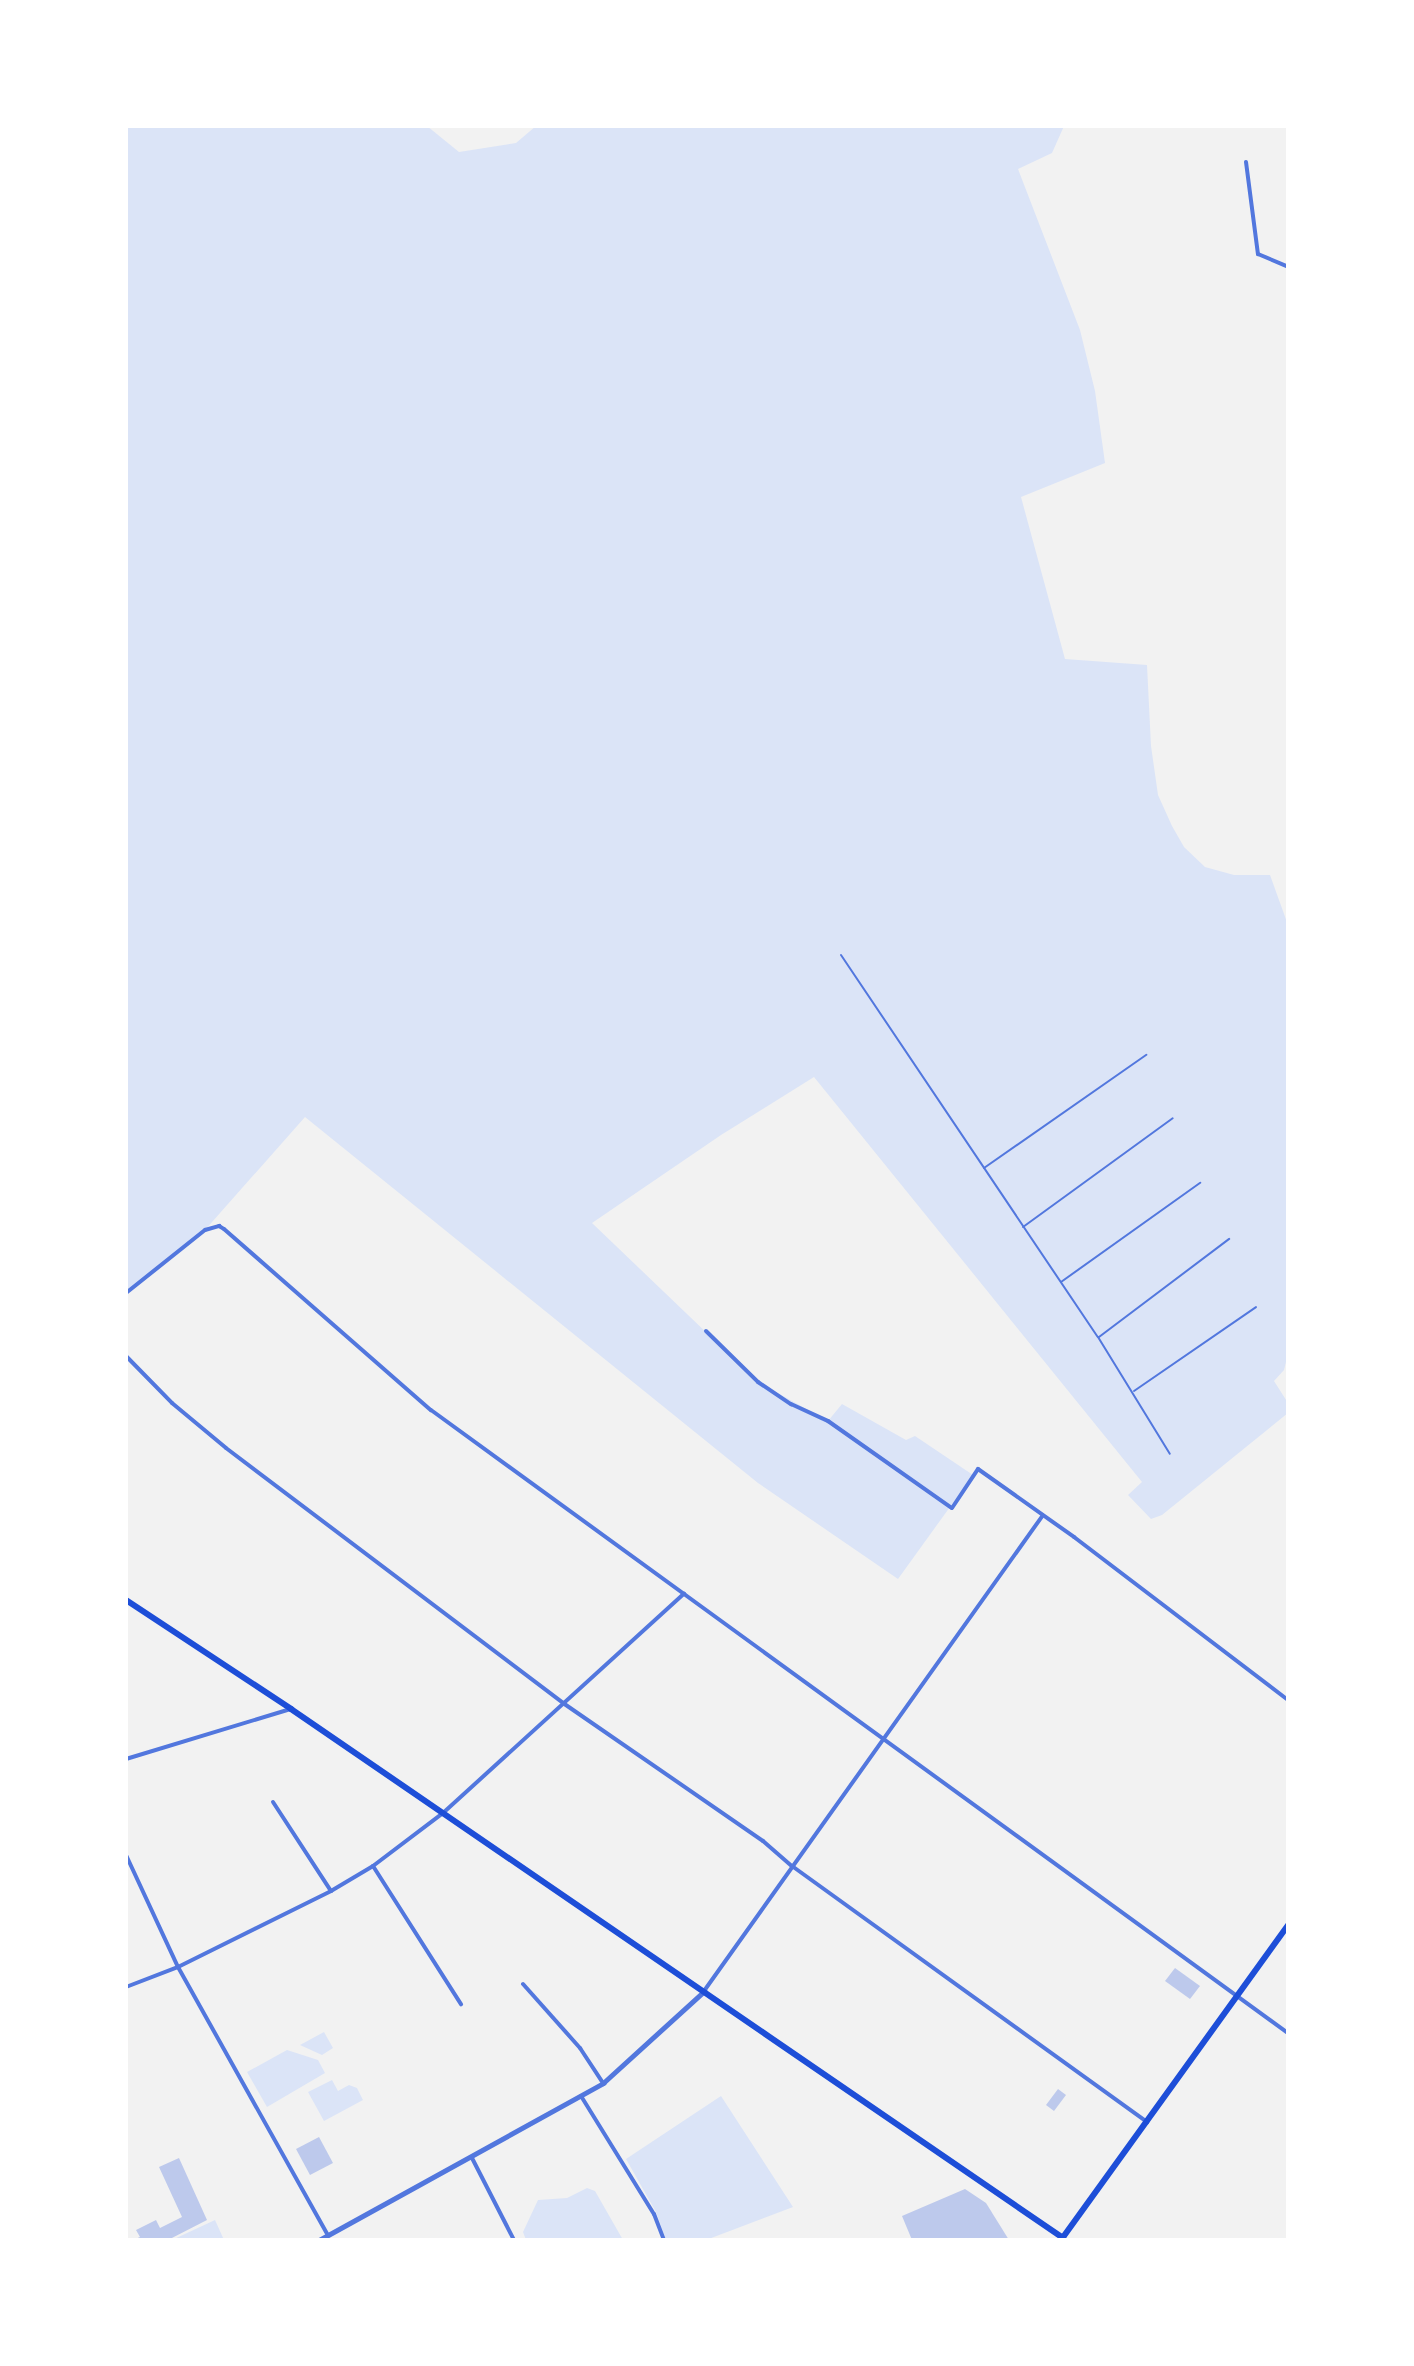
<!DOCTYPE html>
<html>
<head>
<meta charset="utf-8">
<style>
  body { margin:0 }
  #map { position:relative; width:1414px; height:2366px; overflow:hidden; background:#f2f2f2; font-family:Mulish,sans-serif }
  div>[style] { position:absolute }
  .green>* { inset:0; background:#dbe4f7 }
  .building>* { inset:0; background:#bdc9ec }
  .service>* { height:2px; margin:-1px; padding:0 1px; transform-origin:1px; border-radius:1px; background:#5277de }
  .minor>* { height:4px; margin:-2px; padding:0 2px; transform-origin:2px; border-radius:2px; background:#5277de }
  .tertiary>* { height:5px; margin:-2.5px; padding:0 2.5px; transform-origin:2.5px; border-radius:2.5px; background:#5277de }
  .secondary>* { height:6px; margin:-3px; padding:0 3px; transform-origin:3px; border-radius:3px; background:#1d4ed8 }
  .primary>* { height:6px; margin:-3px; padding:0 3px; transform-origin:3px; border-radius:3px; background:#1d4ed8 }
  span { translate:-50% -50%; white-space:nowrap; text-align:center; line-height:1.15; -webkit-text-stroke:6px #fff; paint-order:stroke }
  .frame { position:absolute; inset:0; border:128px solid #fff; pointer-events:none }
</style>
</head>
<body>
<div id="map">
  <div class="green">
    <i style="clip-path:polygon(126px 126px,427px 126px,459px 152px,516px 143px,536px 126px,1064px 126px,1052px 153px,1018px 169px,1080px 330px,1095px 391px,1105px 463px,1021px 497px,1065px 659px,1147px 665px,1151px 746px,1158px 795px,1172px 826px,1184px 847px,1205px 867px,1234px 875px,1270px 875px,1288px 925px,1288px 1354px,1284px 1370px,1274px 1381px,1288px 1403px,1288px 1413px,1162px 1515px,1151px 1519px,1128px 1495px,1142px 1482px,814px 1077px,721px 1135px,592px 1223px,758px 1382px,828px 1421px,842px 1404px,906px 1440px,915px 1436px,973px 1475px,898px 1579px,758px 1483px,305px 1117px,205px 1230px,126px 1293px)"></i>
    <i style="clip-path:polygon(324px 2032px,333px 2048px,322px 2055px,300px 2045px)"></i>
    <i style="clip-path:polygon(287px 2050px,318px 2060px,325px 2073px,267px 2107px,247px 2072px)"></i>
    <i style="clip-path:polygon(332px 2080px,338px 2091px,349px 2085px,357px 2088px,363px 2100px,324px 2121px,308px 2092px)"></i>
    <i style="clip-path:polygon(721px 2096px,793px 2207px,706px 2240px,666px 2240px,656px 2212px,626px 2159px)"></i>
    <i style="clip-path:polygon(587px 2188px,595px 2191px,623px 2240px,526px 2240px,523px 2232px,538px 2200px,567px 2198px)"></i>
    <i style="clip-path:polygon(215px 2220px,224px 2240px,172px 2240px)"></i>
  </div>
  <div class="building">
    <i style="clip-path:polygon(1175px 1968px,1200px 1986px,1190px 1999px,1165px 1981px)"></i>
    <i style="clip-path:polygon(1058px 2089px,1066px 2095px,1054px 2111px,1046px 2105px)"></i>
    <i style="clip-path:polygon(319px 2137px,333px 2163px,310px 2175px,296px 2149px)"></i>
    <i style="clip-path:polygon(179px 2158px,207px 2220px,168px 2240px,133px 2240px,140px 2237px,136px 2230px,156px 2220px,160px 2228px,182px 2217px,159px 2167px)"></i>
    <i style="clip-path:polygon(965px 2189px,986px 2203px,1009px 2240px,912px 2240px,902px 2216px)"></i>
  </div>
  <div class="service">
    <i style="left:841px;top:955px;width:460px;rotate:56.1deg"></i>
    <i style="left:1098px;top:1337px;width:137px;rotate:58.4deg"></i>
    <i style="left:984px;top:1168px;width:198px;rotate:-34.9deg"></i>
    <i style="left:1023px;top:1227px;width:185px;rotate:-36deg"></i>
    <i style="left:1061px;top:1282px;width:171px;rotate:-35.5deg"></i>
    <i style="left:1099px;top:1337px;width:163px;rotate:-37deg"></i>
    <i style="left:1134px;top:1391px;width:148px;rotate:-34.5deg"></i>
  </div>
  <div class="minor">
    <i style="left:1246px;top:162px;width:93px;rotate:82.6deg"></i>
    <i style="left:1258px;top:254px;width:33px;rotate:23deg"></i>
    <i style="left:126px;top:1293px;width:101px;rotate:-38.6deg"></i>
    <i style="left:205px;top:1230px;width:15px;rotate:-16deg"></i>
    <i style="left:219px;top:1226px;width:6px;rotate:31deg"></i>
    <i style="left:224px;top:1229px;width:275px;rotate:41.2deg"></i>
    <i style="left:431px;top:1410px;width:1060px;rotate:36.02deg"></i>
    <i style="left:706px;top:1331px;width:73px;rotate:44.4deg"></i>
    <i style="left:758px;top:1382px;width:40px;rotate:34deg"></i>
    <i style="left:791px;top:1404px;width:41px;rotate:24.7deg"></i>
    <i style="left:828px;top:1421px;width:151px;rotate:35.1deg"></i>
    <i style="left:952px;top:1508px;width:47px;rotate:-56.3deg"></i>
    <i style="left:978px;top:1469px;width:118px;rotate:35.3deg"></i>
    <i style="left:1074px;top:1537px;width:269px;rotate:37.3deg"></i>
    <i style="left:126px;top:1356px;width:66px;rotate:45.6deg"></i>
    <i style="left:172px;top:1403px;width:70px;rotate:39.8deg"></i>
    <i style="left:226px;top:1448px;width:423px;rotate:37.1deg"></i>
    <i style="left:563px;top:1703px;width:243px;rotate:34.6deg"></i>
    <i style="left:763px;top:1841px;width:38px;rotate:41deg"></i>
    <i style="left:792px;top:1866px;width:438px;rotate:35.8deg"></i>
    <i style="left:126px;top:1759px;width:172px;rotate:-16.9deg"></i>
    <i style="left:273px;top:1802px;width:106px;rotate:56.9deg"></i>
    <i style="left:126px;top:1855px;width:123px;rotate:65.1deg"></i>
    <i style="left:178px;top:1967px;width:307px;rotate:60.8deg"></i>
    <i style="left:373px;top:1866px;width:164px;rotate:57.5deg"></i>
    <i style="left:523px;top:1984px;width:86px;rotate:48.3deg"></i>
    <i style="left:580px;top:2048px;width:42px;rotate:56.7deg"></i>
    <i style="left:126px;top:1987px;width:56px;rotate:-21deg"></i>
    <i style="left:178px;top:1967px;width:171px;rotate:-26.4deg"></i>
    <i style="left:331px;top:1891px;width:49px;rotate:-30.8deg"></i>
    <i style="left:373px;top:1866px;width:88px;rotate:-37.1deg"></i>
    <i style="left:443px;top:1813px;width:326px;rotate:-42.3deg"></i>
    <i style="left:704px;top:1991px;width:584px;rotate:-54.54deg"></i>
    <i style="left:581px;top:2096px;width:139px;rotate:58.3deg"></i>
    <i style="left:654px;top:2214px;width:28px;rotate:69deg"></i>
    <i style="left:472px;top:2158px;width:92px;rotate:62.9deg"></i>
  </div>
  <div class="tertiary">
    <i style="left:319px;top:2240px;width:325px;rotate:-28.9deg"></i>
    <i style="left:603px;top:2083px;width:137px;rotate:-42.3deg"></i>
  </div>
  <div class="secondary">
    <i style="left:126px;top:1600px;width:198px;rotate:33.4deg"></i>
    <i style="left:291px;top:1709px;width:936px;rotate:34.42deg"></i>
  </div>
  <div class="primary">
    <i style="left:1061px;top:2240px;width:388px;rotate:-54.2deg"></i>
  </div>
  <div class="frame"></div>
</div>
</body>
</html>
